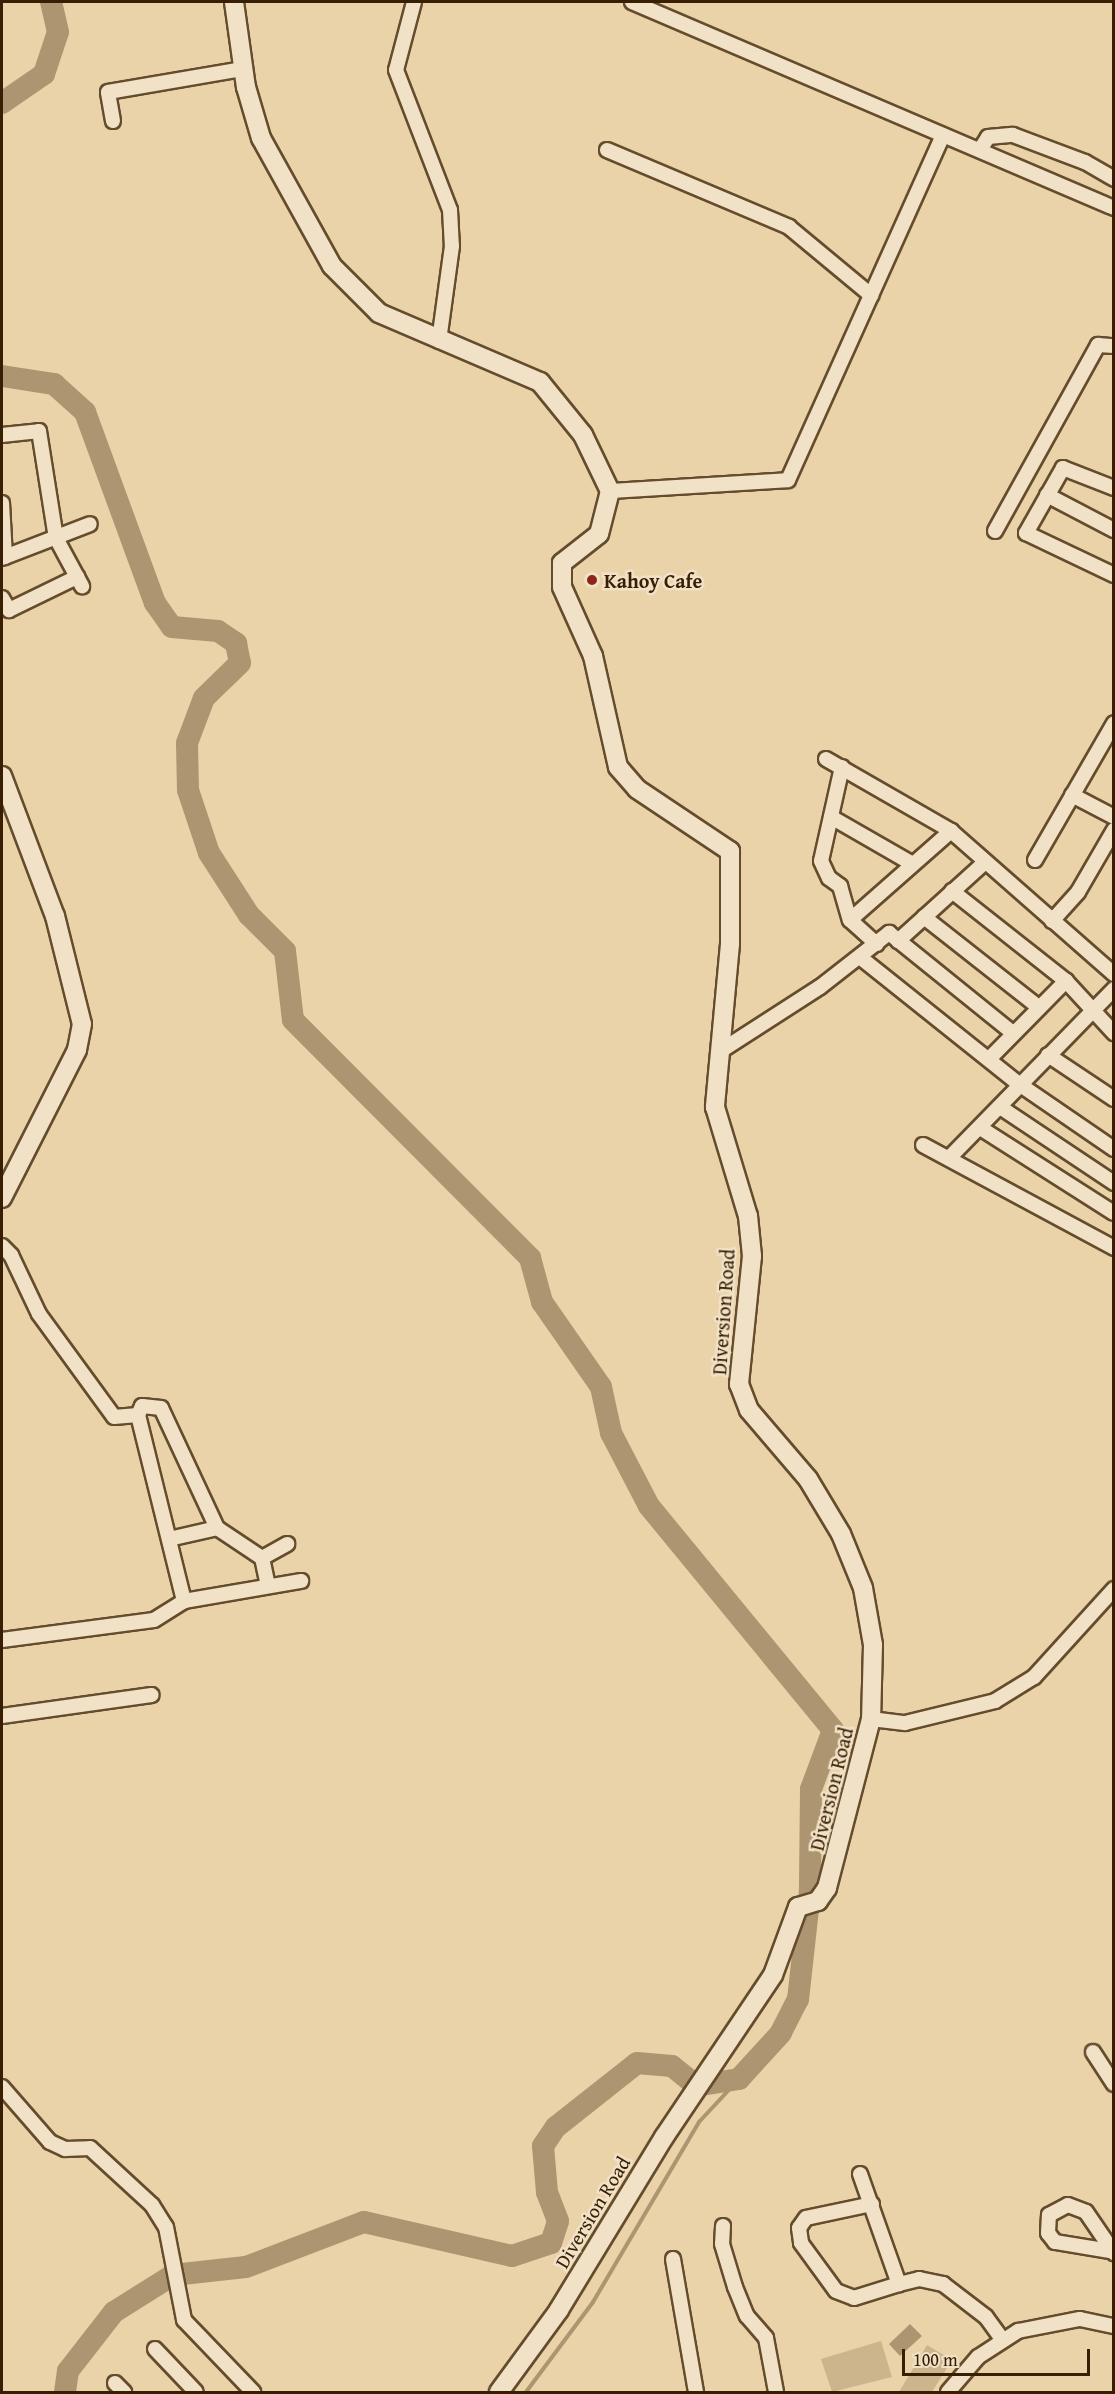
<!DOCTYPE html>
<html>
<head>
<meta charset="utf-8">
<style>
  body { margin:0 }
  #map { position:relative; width:1115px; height:2394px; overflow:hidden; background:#ead2a9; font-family:"Gentium Book Plus",serif }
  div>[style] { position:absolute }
  .green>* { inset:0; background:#ccb48d }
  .water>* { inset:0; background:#ad9571 }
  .stream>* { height:4px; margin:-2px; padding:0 2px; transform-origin:2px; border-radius:2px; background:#ad9571 }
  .river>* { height:22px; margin:-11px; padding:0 11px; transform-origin:11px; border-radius:11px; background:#ad9571 }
  .roads { filter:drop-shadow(2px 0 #644c2c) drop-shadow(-2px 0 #644c2c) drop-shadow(0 2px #644c2c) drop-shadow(0 -2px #644c2c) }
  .minor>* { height:14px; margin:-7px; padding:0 7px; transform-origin:7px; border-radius:7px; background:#f1e2c7 }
  .tertiary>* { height:18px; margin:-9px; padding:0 9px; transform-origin:9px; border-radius:9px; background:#f1e2c7 }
  .dots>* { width:16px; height:16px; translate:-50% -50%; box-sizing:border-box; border:3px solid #f1e2c7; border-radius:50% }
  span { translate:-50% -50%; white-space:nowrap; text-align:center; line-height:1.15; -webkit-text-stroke:5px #f1e2c7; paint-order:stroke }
  .poi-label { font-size:20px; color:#381f03; font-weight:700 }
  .left { translate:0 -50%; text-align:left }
  .street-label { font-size:20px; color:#381f03 }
  .frame { position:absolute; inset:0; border:3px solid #381f03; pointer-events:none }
  .scale { position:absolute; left:902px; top:2349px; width:188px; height:27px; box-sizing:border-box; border:3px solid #381f03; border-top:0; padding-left:8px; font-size:18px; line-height:21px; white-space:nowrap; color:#381f03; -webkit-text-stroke:4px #f1e2c7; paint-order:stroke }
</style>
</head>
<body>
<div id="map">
  <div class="green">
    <i style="clip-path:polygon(881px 2341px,892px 2377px,832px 2392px,821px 2359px)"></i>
    <i style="clip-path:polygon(927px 2345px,952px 2360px,932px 2392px,899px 2392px)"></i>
  </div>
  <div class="water">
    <i style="clip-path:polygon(910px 2324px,922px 2336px,900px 2356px,889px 2344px)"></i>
  </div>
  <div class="stream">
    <i style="left:526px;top:2392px;width:112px;rotate:-53.3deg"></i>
    <i style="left:593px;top:2302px;width:209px;rotate:-59.5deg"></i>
    <i style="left:699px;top:2122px;width:59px;rotate:-47.1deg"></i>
  </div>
  <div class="river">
    <i style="left:2px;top:103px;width:51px;rotate:-34.6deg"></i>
    <i style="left:44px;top:74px;width:44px;rotate:-71.6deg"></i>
    <i style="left:58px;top:32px;width:31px;rotate:-103deg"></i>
    <i style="left:2px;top:376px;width:53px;rotate:8.7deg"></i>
    <i style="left:54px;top:384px;width:42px;rotate:42.1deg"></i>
    <i style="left:85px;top:412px;width:203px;rotate:69.9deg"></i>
    <i style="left:155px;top:603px;width:29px;rotate:55deg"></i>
    <i style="left:172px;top:627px;width:46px;rotate:5deg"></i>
    <i style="left:218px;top:631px;width:22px;rotate:34deg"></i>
    <i style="left:236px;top:643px;width:20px;rotate:79deg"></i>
    <i style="left:240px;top:663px;width:50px;rotate:135.8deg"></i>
    <i style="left:204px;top:698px;width:48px;rotate:110.7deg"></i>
    <i style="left:187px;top:743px;width:47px;rotate:88.8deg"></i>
    <i style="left:188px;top:790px;width:66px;rotate:71.6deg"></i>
    <i style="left:209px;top:853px;width:74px;rotate:57.2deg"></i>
    <i style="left:249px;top:915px;width:51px;rotate:45deg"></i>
    <i style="left:285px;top:951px;width:69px;rotate:83.4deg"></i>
    <i style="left:293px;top:1020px;width:336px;rotate:45.1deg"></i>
    <i style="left:530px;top:1258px;width:46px;rotate:74.7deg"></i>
    <i style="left:542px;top:1302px;width:103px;rotate:55.2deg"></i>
    <i style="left:601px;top:1387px;width:47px;rotate:77.7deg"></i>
    <i style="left:611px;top:1433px;width:82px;rotate:62.5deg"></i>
    <i style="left:649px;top:1506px;width:290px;rotate:50.6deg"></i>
    <i style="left:833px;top:1730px;width:63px;rotate:110.4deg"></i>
    <i style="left:811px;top:1789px;width:102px;rotate:90.6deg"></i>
    <i style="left:810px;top:1891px;width:109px;rotate:96.3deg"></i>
    <i style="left:798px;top:1999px;width:38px;rotate:117deg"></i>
    <i style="left:781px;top:2033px;width:62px;rotate:132.4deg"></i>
    <i style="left:739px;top:2079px;width:38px;rotate:171deg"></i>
    <i style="left:65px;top:2392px;width:21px;rotate:-82deg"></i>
    <i style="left:68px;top:2371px;width:75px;rotate:-52.1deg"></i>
    <i style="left:114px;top:2312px;width:70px;rotate:-32.1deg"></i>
    <i style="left:173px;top:2275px;width:73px;rotate:-6.3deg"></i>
    <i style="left:246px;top:2267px;width:126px;rotate:-20.9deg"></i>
    <i style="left:364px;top:2222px;width:152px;rotate:12.9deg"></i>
    <i style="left:512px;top:2256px;width:41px;rotate:-18.4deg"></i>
    <i style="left:551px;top:2243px;width:23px;rotate:-72deg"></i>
    <i style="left:558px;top:2221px;width:31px;rotate:-111deg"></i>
    <i style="left:547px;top:2192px;width:46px;rotate:-95deg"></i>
    <i style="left:543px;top:2146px;width:23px;rotate:-56deg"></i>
    <i style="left:556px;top:2127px;width:103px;rotate:-38.3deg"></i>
    <i style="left:637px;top:2063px;width:35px;rotate:5deg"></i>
    <i style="left:672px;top:2066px;width:26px;rotate:39deg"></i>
  </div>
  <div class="roads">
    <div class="minor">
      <i style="left:414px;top:2px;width:70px;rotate:104.8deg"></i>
      <i style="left:396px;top:70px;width:150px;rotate:68.9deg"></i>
      <i style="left:450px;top:210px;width:36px;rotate:87deg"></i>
      <i style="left:452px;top:246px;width:96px;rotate:97.8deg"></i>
      <i style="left:632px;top:2px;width:524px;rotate:23.14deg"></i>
      <i style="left:113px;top:121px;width:29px;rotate:-100deg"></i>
      <i style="left:108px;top:92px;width:137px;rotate:-9.7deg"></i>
      <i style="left:607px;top:150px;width:198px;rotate:22.9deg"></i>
      <i style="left:789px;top:227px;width:107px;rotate:39.7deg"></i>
      <i style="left:980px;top:150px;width:15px;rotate:-58deg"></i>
      <i style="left:988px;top:137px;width:25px;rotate:-5deg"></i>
      <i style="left:1013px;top:135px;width:77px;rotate:20.6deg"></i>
      <i style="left:1085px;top:162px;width:34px;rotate:30deg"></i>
      <i style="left:2px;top:435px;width:37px;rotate:-6deg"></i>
      <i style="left:39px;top:431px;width:108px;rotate:81deg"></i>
      <i style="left:56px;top:538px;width:55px;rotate:61.6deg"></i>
      <i style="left:1114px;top:488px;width:55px;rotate:-158.6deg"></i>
      <i style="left:1063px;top:468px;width:75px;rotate:119.6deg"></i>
      <i style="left:1026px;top:533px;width:98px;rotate:25.5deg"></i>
      <i style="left:610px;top:491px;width:178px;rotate:-3.5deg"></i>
      <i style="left:788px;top:480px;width:378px;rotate:-65.8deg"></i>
      <i style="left:1047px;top:495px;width:76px;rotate:27.6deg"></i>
      <i style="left:2px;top:503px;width:54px;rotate:86.8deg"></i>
      <i style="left:995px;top:531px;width:213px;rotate:-61deg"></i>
      <i style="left:1098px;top:345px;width:16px;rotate:4deg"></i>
      <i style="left:2px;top:558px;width:94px;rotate:-21.1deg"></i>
      <i style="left:2px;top:598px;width:14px;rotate:60deg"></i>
      <i style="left:9px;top:610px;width:76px;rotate:-25.9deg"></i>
      <i style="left:826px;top:759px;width:144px;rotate:29.9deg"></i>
      <i style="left:951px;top:831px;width:217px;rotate:41.3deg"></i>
      <i style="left:842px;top:767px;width:96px;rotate:102.6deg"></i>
      <i style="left:821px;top:861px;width:19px;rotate:65deg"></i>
      <i style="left:829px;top:878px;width:14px;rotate:36deg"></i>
      <i style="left:840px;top:886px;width:35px;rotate:74deg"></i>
      <i style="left:850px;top:920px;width:36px;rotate:42deg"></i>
      <i style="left:1072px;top:795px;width:47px;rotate:27.6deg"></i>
      <i style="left:831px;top:817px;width:92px;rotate:29.9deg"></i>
      <i style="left:1035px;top:860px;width:158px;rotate:-60deg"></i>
      <i style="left:952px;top:891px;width:145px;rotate:38.3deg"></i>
      <i style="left:1066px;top:981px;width:71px;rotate:47.3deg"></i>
      <i style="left:924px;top:917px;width:144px;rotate:38.2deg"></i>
      <i style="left:850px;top:920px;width:135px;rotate:-41.4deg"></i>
      <i style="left:1052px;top:921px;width:39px;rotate:-48deg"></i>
      <i style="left:1078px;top:892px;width:72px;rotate:-59.9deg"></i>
      <i style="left:898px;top:941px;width:116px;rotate:-42.2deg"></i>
      <i style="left:861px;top:958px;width:202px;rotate:38.6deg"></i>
      <i style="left:1019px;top:1084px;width:115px;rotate:34.4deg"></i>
      <i style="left:719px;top:1052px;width:120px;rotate:-32.8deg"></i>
      <i style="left:820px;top:987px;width:88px;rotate:-38deg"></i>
      <i style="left:889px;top:933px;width:159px;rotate:38.9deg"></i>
      <i style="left:1048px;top:1055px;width:79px;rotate:33.7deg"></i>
      <i style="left:989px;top:1059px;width:110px;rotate:-45.4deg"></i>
      <i style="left:1000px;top:1107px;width:137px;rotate:33.7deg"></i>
      <i style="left:982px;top:1129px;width:156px;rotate:32.5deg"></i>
      <i style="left:923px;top:1145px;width:217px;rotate:28.3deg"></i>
      <i style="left:950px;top:1157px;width:235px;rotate:-45.7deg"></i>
      <i style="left:2px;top:1246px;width:13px;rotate:45deg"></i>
      <i style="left:11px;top:1255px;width:65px;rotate:64.6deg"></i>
      <i style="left:39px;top:1314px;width:127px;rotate:53.9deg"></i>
      <i style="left:114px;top:1417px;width:24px;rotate:-5deg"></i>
      <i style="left:169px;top:1539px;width:49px;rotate:-12.9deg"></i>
      <i style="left:262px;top:1558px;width:29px;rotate:-29deg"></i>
      <i style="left:268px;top:1586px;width:29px;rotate:-102deg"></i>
      <i style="left:262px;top:1558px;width:54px;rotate:-146.3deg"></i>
      <i style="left:217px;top:1528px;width:132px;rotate:-115deg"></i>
      <i style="left:161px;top:1408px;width:19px;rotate:-174deg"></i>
      <i style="left:142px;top:1406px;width:10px;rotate:114deg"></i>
      <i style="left:138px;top:1415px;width:192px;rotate:76.1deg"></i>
      <i style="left:184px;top:1601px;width:119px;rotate:-9.7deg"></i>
      <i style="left:2px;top:1640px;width:153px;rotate:-7.5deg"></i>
      <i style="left:154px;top:1620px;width:36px;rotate:-32deg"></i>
      <i style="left:2px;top:1716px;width:151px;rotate:-8deg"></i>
      <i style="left:871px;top:1719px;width:34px;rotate:7deg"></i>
      <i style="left:905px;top:1723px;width:93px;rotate:-13.7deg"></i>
      <i style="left:995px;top:1701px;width:46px;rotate:-31.6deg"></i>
      <i style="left:1034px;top:1677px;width:119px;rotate:-47.7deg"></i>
      <i style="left:1093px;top:2052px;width:38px;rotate:57deg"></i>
      <i style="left:2px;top:2087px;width:73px;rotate:48.9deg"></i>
      <i style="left:50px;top:2142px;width:17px;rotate:25deg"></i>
      <i style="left:65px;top:2149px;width:25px;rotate:-2deg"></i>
      <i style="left:90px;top:2148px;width:84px;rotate:42.6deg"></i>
      <i style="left:152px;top:2205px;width:26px;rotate:58deg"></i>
      <i style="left:166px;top:2227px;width:95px;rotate:79deg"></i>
      <i style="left:184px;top:2320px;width:100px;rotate:46.2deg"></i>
      <i style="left:860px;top:2174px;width:117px;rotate:70.5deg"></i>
      <i style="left:899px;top:2284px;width:21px;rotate:-14deg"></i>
      <i style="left:919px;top:2279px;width:25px;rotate:12deg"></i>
      <i style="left:943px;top:2284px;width:54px;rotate:37.5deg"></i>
      <i style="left:986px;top:2317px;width:27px;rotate:54deg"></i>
      <i style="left:872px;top:2204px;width:67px;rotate:168deg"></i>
      <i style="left:806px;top:2218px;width:12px;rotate:125deg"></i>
      <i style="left:799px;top:2228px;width:15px;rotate:82deg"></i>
      <i style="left:801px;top:2243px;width:59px;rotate:53.9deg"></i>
      <i style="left:836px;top:2291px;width:19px;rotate:21deg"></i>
      <i style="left:854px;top:2298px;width:47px;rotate:-17.3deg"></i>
      <i style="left:723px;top:2226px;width:18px;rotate:93deg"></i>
      <i style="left:722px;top:2244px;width:45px;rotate:73.2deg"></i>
      <i style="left:735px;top:2287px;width:31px;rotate:68deg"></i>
      <i style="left:747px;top:2316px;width:29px;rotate:49deg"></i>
      <i style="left:766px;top:2338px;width:55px;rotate:79.5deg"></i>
      <i style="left:1110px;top:2251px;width:56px;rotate:-170.7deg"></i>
      <i style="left:1055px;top:2242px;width:11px;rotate:-128deg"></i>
      <i style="left:1048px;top:2233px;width:18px;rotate:-87deg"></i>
      <i style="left:1049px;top:2215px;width:21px;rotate:-28deg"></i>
      <i style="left:1068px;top:2205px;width:19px;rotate:21deg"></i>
      <i style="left:1086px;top:2212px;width:50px;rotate:55.7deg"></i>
      <i style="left:673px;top:2259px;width:135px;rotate:80.2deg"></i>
      <i style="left:155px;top:2349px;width:59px;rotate:46.4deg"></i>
      <i style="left:115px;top:2383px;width:13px;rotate:45deg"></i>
      <i style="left:948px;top:2392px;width:46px;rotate:-49.4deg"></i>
      <i style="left:978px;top:2357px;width:48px;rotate:-33deg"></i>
      <i style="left:1018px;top:2331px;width:63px;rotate:-11deg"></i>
      <i style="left:1080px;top:2319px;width:35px;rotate:12deg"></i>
    </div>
    <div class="tertiary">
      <i style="left:234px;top:2px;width:86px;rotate:82deg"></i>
      <i style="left:246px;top:87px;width:53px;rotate:73.6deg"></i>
      <i style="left:261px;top:138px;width:146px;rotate:61deg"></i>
      <i style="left:332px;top:266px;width:66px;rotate:45deg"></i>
      <i style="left:379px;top:313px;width:175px;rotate:23.2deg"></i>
      <i style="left:540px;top:382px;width:68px;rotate:50.9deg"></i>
      <i style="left:583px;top:435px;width:62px;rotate:64.3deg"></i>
      <i style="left:610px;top:491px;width:44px;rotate:104.3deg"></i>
      <i style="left:599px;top:534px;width:47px;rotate:141.9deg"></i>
      <i style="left:562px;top:563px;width:24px;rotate:90deg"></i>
      <i style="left:562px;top:587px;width:76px;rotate:65.8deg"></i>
      <i style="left:593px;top:656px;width:114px;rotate:77.3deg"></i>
      <i style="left:618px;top:767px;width:29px;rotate:49deg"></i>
      <i style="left:637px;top:789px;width:112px;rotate:33.7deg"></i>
      <i style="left:730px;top:851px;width:93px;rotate:90deg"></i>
      <i style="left:730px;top:944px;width:164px;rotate:95.3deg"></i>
      <i style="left:715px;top:1107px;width:114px;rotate:73.2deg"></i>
      <i style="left:748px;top:1216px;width:40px;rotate:84.3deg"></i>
      <i style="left:752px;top:1256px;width:129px;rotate:95.8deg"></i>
      <i style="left:739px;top:1384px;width:28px;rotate:69deg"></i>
      <i style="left:749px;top:1410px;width:91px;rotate:49.5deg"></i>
      <i style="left:808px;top:1479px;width:64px;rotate:59deg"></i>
      <i style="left:841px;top:1534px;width:58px;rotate:67.8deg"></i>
      <i style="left:863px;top:1588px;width:58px;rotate:80deg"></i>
      <i style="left:873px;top:1645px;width:74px;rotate:91.5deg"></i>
      <i style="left:871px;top:1719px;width:175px;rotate:104.6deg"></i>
      <i style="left:827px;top:1888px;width:16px;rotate:125deg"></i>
      <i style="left:818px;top:1901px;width:21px;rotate:163deg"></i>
      <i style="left:798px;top:1907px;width:72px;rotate:110.2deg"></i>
      <i style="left:773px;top:1975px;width:195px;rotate:123.9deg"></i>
      <i style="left:664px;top:2137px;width:202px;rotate:121.3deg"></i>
      <i style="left:559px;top:2310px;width:102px;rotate:126.2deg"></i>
      <i style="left:2px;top:776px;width:150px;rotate:69.3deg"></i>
      <i style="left:55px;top:916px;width:111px;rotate:76deg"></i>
      <i style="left:82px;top:1024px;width:26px;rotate:101deg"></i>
      <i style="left:77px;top:1050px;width:166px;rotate:116.9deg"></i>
    </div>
  </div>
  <div class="dots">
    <i style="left:592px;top:580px;background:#8f2418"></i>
  </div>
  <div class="poi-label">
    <span class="left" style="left:604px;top:580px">Kahoy Cafe</span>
  </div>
  <div class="street-label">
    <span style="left:723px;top:1312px;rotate:-86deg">Diversion Road</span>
    <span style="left:831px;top:1789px;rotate:-76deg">Diversion Road</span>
    <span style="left:592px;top:2212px;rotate:-59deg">Diversion Road</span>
  </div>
  <div class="frame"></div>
  <div class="scale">100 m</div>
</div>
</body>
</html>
